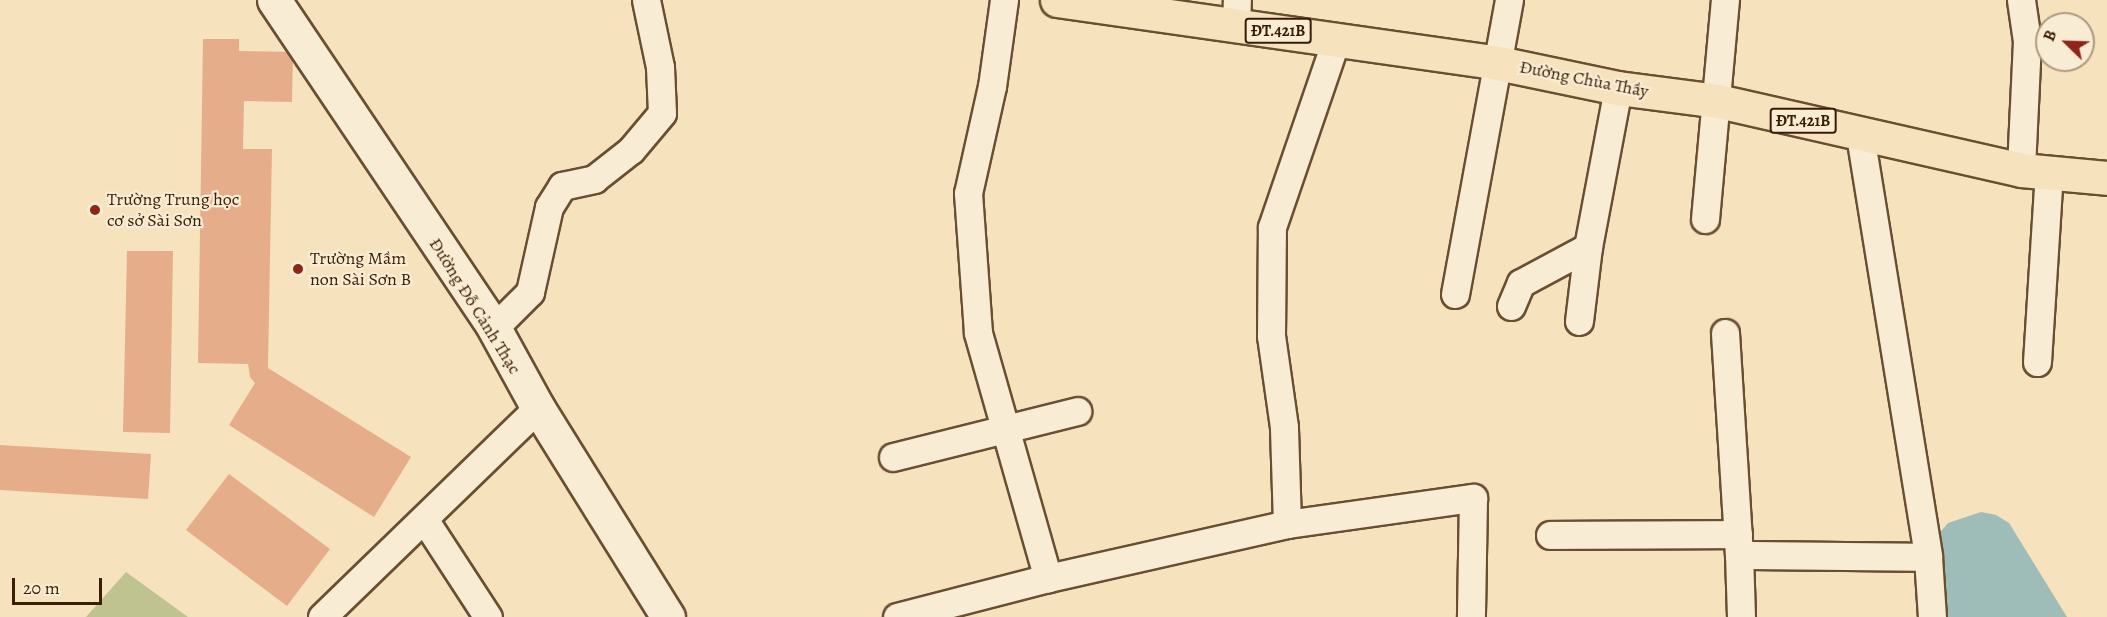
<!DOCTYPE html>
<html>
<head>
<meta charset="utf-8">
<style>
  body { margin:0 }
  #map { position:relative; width:2107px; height:617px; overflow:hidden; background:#f6e2bd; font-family:Alegreya,serif }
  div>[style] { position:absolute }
  .green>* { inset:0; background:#bec38f }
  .water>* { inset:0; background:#9ebcb8 }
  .building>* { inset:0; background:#e6ad8a }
  .roads { filter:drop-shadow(2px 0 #694f32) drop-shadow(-2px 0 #694f32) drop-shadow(0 2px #694f32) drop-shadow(0 -2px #694f32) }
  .minor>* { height:27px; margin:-13.5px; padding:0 13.5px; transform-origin:13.5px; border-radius:13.5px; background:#f9ecd4 }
  .tertiary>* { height:33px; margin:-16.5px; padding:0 16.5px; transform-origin:16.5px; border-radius:16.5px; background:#f9ecd4 }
  .primary>* { height:33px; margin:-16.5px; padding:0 16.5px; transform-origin:16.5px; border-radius:16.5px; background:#f6e2bd }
  .dots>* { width:16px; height:16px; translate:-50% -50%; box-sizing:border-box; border:3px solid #f9ecd4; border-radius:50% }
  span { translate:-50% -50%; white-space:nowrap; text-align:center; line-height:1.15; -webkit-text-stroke:4.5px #f9ecd4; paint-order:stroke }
  .shield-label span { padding:2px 4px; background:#f9ecd4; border:2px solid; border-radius:4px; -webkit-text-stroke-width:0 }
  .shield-label { font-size:16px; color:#3a1e03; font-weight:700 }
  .street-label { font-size:18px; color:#3a1e03 }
  .poi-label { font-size:18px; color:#3a1e03 }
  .left { translate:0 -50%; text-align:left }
  .north { position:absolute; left:2035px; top:12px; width:60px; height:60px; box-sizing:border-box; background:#f9ecd4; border:2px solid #ad9a80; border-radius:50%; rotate:293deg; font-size:16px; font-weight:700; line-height:24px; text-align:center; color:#3a1e03 }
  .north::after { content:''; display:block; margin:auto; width:21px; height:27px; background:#8f2418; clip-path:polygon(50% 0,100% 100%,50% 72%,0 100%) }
  .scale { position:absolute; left:12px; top:578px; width:90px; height:27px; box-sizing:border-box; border:3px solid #3a1e03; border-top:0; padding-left:8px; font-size:18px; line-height:21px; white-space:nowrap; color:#3a1e03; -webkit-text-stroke:4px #f9ecd4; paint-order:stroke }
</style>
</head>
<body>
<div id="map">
  <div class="green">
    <i style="clip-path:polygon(126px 572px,188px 617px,86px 617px)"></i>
  </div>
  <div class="water">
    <i style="clip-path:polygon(1981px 512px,1996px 515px,2009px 523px,2067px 617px,1938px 617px,1933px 541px,1948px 523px)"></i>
  </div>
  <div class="building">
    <i style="clip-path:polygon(203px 39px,239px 39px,239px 51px,293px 52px,292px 102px,244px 101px,243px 149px,272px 149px,268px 368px,411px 457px,374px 517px,229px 425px,255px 383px,250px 377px,248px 364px,198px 363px)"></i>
    <i style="clip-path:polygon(127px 251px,173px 251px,170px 433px,123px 432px)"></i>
    <i style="clip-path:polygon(0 445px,151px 454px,148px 499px,0 490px)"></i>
    <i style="clip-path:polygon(229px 474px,330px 549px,287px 606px,186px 530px)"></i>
  </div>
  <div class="roads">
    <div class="minor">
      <i style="left:1004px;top:0;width:87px;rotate:97.9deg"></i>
      <i style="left:992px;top:86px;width:110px;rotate:102.6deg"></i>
      <i style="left:968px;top:193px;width:140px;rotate:85.9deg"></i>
      <i style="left:978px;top:333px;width:255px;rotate:74.1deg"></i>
      <i style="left:2021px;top:0;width:41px;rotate:81.7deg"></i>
      <i style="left:2027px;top:41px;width:129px;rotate:92.7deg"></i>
      <i style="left:1236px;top:25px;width:25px;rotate:-88deg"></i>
      <i style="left:1860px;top:135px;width:427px;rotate:80.8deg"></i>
      <i style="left:1928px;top:557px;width:60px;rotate:86.2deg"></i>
      <i style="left:1705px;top:219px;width:220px;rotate:-84.8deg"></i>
      <i style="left:1455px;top:294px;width:299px;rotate:-79.6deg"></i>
      <i style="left:1511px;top:306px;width:25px;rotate:-67deg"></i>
      <i style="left:1521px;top:283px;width:76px;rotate:-28.2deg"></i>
      <i style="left:1588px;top:247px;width:162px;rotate:-79.3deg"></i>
      <i style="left:1579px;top:321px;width:75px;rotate:-83.1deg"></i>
      <i style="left:494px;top:328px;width:51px;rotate:-45deg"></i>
      <i style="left:530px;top:292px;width:87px;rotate:-77.4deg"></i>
      <i style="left:549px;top:207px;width:25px;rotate:-58deg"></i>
      <i style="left:562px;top:186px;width:33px;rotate:-12deg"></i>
      <i style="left:594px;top:179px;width:47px;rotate:-38.1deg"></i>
      <i style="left:631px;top:150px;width:48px;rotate:-50deg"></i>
      <i style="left:662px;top:113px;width:46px;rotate:-92.5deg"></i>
      <i style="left:660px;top:67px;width:68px;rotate:-101.8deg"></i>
      <i style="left:1725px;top:333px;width:222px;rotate:86.4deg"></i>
      <i style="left:2037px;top:362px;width:190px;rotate:-86.4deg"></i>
      <i style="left:893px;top:457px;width:190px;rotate:-14deg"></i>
      <i style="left:424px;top:519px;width:117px;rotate:56.9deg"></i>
      <i style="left:1287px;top:524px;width:97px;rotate:-91.8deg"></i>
      <i style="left:1284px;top:427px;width:92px;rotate:-98.1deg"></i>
      <i style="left:1271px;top:336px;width:109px;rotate:-89.5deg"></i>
      <i style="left:1272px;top:227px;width:198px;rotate:-71.1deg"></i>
      <i style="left:1550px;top:535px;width:188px;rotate:-0.3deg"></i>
      <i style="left:322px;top:617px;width:301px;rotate:-44.1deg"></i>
      <i style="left:897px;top:617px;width:156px;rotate:-14.5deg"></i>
      <i style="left:1048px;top:578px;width:245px;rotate:-12.7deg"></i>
      <i style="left:1287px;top:524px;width:188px;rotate:-8deg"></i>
      <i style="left:1473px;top:498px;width:119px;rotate:91deg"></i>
      <i style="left:1741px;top:617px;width:62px;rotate:-91.8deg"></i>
      <i style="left:1739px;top:555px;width:189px;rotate:0.6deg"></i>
    </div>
    <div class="tertiary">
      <i style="left:274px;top:0;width:395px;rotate:56.1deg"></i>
      <i style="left:494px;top:328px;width:91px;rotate:61.2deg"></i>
      <i style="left:538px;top:408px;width:246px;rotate:58.1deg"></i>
    </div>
    <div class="primary">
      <i style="left:1057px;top:0;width:445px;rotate:8.1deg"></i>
      <i style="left:1498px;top:63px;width:123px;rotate:11.8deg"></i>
      <i style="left:1618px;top:88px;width:101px;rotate:7.4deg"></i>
      <i style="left:1718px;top:101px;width:311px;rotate:12.8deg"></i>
      <i style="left:2021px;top:170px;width:86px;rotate:5.3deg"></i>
    </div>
  </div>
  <div class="dots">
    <i style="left:95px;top:210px;background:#8f2418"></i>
    <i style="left:298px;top:269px;background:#8f2418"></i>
  </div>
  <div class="shield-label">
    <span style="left:1278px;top:31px">ĐT.421B</span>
    <span style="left:1803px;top:121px">ĐT.421B</span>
  </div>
  <div class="street-label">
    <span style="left:1584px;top:79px;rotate:11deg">Đường Chùa Thầy</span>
    <span style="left:475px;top:306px;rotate:58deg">Đường Đỗ Cảnh Thạc</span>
  </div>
  <div class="poi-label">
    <span class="left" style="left:107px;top:210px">Trường Trung học<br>cơ sở Sài Sơn</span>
    <span class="left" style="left:310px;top:269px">Trường Mầm<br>non Sài Sơn B</span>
  </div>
  <div class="north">B</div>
  <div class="scale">20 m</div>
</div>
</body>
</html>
